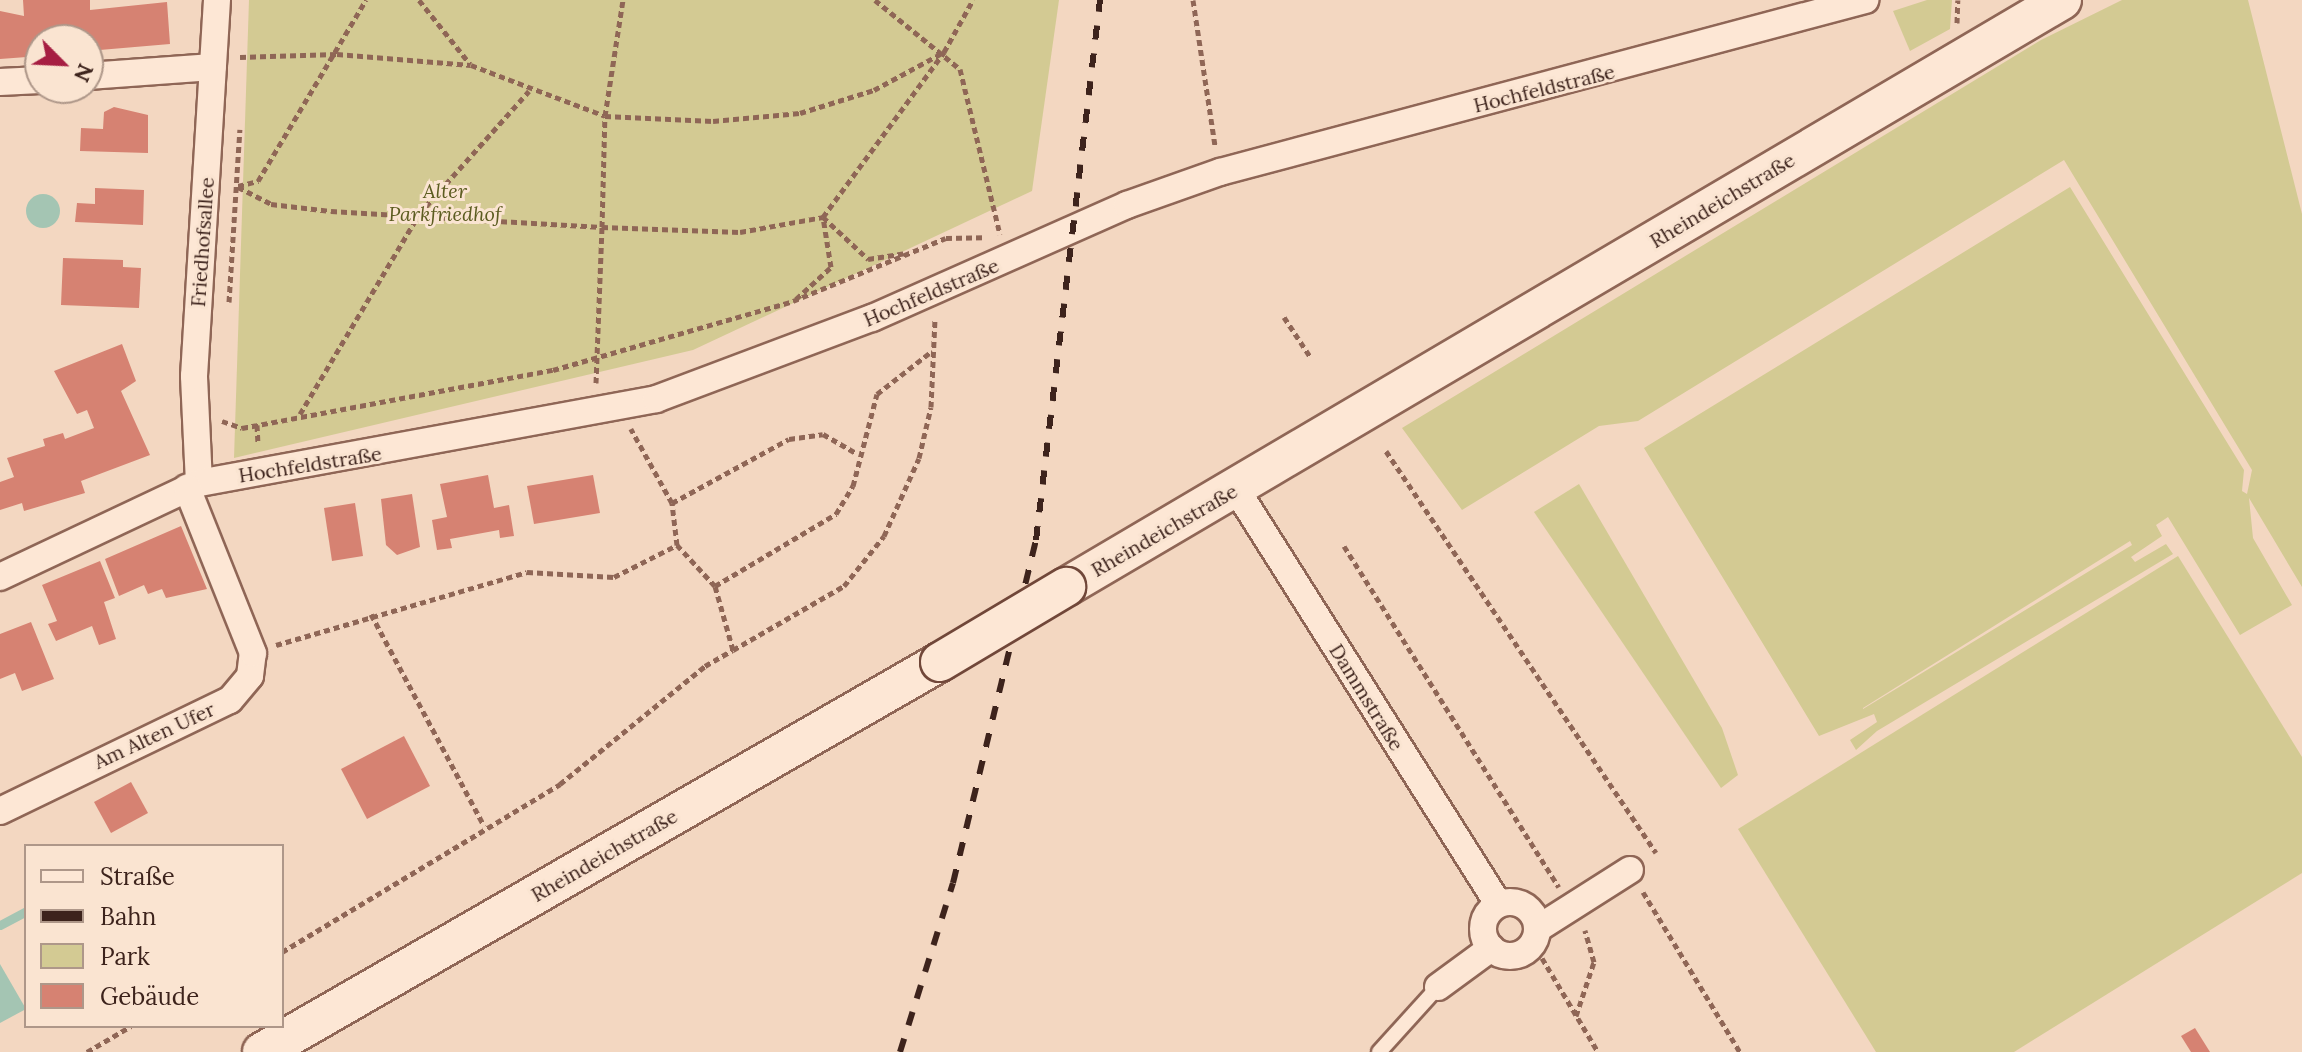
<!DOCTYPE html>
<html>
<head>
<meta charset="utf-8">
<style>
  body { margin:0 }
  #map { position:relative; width:2302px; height:1052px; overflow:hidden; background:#f3d7c1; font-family:Lora,serif }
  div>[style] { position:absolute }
  .green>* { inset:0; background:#d3ca93 }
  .water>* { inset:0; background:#a4c5b3 }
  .round { border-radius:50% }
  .stream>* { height:9px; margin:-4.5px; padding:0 4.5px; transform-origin:4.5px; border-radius:4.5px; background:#a4c5b3 }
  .building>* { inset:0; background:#d68272 }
  .path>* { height:5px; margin-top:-2.5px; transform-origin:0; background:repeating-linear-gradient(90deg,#8f6656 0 6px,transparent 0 10px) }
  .roads { filter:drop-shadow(2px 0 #8f6656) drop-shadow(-2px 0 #8f6656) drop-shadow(0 2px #8f6656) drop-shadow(0 -2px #8f6656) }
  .service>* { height:14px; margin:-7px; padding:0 7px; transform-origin:7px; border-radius:7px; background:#fde7d5 }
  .minor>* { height:26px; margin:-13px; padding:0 13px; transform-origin:13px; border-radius:13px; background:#fde7d5 }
  .minor>.ring { margin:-13px; padding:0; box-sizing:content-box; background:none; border:26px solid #fde7d5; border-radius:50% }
  .secondary>* { height:38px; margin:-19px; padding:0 19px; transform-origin:19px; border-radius:19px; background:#fde7d5 }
  .rail>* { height:6px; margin-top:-3px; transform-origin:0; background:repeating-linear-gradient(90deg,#3d231c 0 14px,transparent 0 28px) }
  .bridges { filter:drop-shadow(2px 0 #714739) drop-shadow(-2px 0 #714739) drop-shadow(0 2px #714739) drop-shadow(0 -2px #714739) }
  .secondary-bridge>* { height:38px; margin:-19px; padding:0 19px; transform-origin:19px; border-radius:19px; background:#fde7d5 }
  span { translate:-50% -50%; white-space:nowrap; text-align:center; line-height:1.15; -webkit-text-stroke:6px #fae4d1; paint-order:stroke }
  .street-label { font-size:20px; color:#3d231c }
  .park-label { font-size:20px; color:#5c5c20; font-style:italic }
  .legend { position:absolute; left:24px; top:844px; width:260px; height:184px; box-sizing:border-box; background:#fae4d1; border:2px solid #ae9789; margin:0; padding:10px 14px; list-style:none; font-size:24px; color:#3d231c }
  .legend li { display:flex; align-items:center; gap:16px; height:40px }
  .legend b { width:40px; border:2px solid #ae9789 }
  .north { position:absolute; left:24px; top:24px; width:80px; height:80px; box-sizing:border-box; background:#fae4d1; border:2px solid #ae9789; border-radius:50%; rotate:114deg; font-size:22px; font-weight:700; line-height:32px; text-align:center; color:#3d231c }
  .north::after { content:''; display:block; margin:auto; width:28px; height:36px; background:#a61e42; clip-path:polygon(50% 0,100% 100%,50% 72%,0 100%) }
</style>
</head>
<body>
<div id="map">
  <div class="green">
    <i style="clip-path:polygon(249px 0,1059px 0,1032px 191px,693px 350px,234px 458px)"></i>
    <i style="clip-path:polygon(1927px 0,1952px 0,1950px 29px,1910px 51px,1893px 11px)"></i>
    <i style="clip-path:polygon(evenodd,2122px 0,2248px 0,2302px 214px,2302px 587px,2249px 498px,2253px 538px,2292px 605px,2240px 635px,2168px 517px,2156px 525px,2162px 536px,2131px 557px,2135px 562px,2166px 544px,2173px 554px,1877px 731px,1856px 750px,1850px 740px,1877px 722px,1874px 714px,1819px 736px,1644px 448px,2070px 187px,2244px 470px,2242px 491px,2247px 494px,2252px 470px,2064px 160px,1638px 421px,1599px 426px,1462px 510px,1402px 428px,2041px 40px,2122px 0,2130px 541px,2132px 545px,1863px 709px,1863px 708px,2130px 541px)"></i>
    <i style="clip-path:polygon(1579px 484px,1722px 728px,1738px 775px,1721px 788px,1534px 512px)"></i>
    <i style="clip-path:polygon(2178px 556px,2302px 757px,2302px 873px,2014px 1052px,1876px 1052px,1738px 829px)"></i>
  </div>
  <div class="water">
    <i class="round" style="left:26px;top:194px;width:34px;height:34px"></i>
    <i style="clip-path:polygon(0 964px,26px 1009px,0 1023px)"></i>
  </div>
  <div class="stream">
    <i style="left:0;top:925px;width:30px;rotate:-28deg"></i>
  </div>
  <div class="building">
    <i style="clip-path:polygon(23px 0,90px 0,90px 10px,167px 2px,170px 44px,88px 51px,88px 40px,40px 40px,40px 56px,0 59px,0 11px,24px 16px)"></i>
    <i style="clip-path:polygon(114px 107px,148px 115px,148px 153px,80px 151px,81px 128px,103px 129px,104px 112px)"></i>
    <i style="clip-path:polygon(95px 188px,144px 190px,143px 225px,75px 222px,77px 203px,95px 204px)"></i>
    <i style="clip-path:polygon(63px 258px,123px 260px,123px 267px,141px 268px,139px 308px,61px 305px)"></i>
    <i style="clip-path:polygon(122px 344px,136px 381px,121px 391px,150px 455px,81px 481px,85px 493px,24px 511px,22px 503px,0 510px,0 482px,14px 477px,7px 458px,45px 446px,43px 439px,63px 433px,65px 439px,94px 428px,87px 410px,77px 414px,54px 371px)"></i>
    <i style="clip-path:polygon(488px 475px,494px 508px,509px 505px,514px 536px,500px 538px,499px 530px,450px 539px,452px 548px,437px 550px,432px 520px,447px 517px,440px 484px)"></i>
    <i style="clip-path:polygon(593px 475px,600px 513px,534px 524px,527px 486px)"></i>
    <i style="clip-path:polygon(412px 494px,420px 547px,397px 555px,386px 545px,381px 499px)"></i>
    <i style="clip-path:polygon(355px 503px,363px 556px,332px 561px,324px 508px)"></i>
    <i style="clip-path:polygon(181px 526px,207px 589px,166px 598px,162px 589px,148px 594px,144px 585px,119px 596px,105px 559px)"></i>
    <i style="clip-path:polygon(100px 561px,115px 598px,104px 602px,116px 639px,99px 645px,92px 626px,56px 641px,48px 624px,57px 621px,42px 585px)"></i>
    <i style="clip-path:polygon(31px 622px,54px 679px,22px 691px,15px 673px,0 679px,0 634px)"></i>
    <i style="clip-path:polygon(404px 736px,430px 786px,367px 819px,341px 769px)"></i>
    <i style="clip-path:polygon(131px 782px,148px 813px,111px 833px,94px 802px)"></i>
    <i style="clip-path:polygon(2195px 1028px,2210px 1052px,2191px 1052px,2181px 1036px)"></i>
  </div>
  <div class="path">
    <i style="left:419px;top:0;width:82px;rotate:51.4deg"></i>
    <i style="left:875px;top:0;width:109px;rotate:39.1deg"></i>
    <i style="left:960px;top:69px;width:170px;rotate:76.4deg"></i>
    <i style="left:1193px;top:0;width:147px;rotate:81.4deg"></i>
    <i style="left:1957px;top:23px;width:23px;rotate:-88deg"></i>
    <i style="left:240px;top:57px;width:97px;rotate:-1.8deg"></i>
    <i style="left:337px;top:54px;width:134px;rotate:4.7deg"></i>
    <i style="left:471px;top:65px;width:143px;rotate:20.8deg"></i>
    <i style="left:605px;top:116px;width:108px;rotate:2.7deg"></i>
    <i style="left:713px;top:121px;width:87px;rotate:-5.3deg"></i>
    <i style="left:800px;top:113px;width:77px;rotate:-17.3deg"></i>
    <i style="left:874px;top:90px;width:80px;rotate:-28.5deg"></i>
    <i style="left:238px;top:186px;width:21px;rotate:-14deg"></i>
    <i style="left:258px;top:181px;width:211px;rotate:-59.2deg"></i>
    <i style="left:238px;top:187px;width:37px;rotate:27deg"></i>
    <i style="left:271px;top:204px;width:60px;rotate:6.7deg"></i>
    <i style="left:331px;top:211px;width:271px;rotate:3.4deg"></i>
    <i style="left:602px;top:227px;width:111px;rotate:-88.5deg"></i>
    <i style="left:605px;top:116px;width:117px;rotate:-81.2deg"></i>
    <i style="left:796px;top:299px;width:47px;rotate:-42.4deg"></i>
    <i style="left:831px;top:267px;width:51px;rotate:-99.1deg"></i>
    <i style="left:823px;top:217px;width:62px;rotate:43deg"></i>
    <i style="left:868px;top:259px;width:37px;rotate:-9deg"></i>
    <i style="left:229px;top:302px;width:173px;rotate:-86.4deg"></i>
    <i style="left:1284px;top:317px;width:49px;rotate:56.6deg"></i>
    <i style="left:596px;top:383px;width:156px;rotate:-87.8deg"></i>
    <i style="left:602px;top:227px;width:138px;rotate:2.1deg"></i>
    <i style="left:740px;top:232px;width:84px;rotate:-10.2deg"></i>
    <i style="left:823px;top:217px;width:205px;rotate:-53.7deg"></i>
    <i style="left:944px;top:52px;width:60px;rotate:-60.9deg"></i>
    <i style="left:300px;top:414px;width:233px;rotate:-59.2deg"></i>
    <i style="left:419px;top:214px;width:165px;rotate:-48.2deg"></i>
    <i style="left:222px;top:421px;width:21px;rotate:19deg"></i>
    <i style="left:242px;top:428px;width:316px;rotate:-10.6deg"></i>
    <i style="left:553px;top:370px;width:250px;rotate:-16deg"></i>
    <i style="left:793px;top:301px;width:165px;rotate:-22.4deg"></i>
    <i style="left:946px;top:238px;width:39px;rotate:-1deg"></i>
    <i style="left:257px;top:425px;width:19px;rotate:87deg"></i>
    <i style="left:1386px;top:451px;width:484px;rotate:56.1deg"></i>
    <i style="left:672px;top:503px;width:133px;rotate:-28.7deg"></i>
    <i style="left:789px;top:439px;width:34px;rotate:-8deg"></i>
    <i style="left:823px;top:434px;width:39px;rotate:30deg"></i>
    <i style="left:1344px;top:546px;width:403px;rotate:57.8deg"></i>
    <i style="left:715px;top:586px;width:141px;rotate:-30.8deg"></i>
    <i style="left:836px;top:514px;width:33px;rotate:-59deg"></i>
    <i style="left:853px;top:486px;width:95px;rotate:-75.4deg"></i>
    <i style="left:877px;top:394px;width:70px;rotate:-38deg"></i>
    <i style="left:371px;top:614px;width:240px;rotate:61.9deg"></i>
    <i style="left:276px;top:645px;width:261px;rotate:-16.2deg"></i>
    <i style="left:527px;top:572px;width:87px;rotate:3.3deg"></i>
    <i style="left:614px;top:577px;width:71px;rotate:-26.9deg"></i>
    <i style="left:733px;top:650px;width:128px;rotate:-30deg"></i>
    <i style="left:844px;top:586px;width:64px;rotate:-51.3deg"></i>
    <i style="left:884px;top:536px;width:85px;rotate:-65.8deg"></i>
    <i style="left:919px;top:458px;width:52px;rotate:-76.8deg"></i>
    <i style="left:931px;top:407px;width:89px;rotate:-87.4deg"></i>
    <i style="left:1643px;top:892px;width:187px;rotate:58.8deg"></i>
    <i style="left:282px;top:952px;width:325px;rotate:-31.1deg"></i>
    <i style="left:560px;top:784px;width:187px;rotate:-39.1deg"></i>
    <i style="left:705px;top:666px;width:32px;rotate:-30deg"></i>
    <i style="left:733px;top:650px;width:66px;rotate:-105.7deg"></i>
    <i style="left:715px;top:586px;width:56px;rotate:-132.8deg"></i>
    <i style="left:677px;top:545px;width:42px;rotate:-96.8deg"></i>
    <i style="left:672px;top:503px;width:85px;rotate:-119deg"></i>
    <i style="left:1542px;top:958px;width:109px;rotate:59.2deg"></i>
    <i style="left:1576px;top:1016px;width:57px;rotate:-71.6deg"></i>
    <i style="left:1594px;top:962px;width:33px;rotate:-106deg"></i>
    <i style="left:87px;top:1052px;width:51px;rotate:-30.6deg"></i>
  </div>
  <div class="roads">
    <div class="service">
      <i style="left:1379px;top:1052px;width:88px;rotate:-47.8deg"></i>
    </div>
    <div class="minor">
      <i style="left:88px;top:76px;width:125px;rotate:-4.1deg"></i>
      <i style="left:0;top:82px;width:40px;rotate:-2.9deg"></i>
      <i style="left:199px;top:483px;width:107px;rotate:-92.7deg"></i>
      <i style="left:194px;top:376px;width:377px;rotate:-86.5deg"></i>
      <i style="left:1236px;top:489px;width:491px;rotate:57.7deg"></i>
      <i style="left:0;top:577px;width:220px;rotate:-25.3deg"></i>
      <i style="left:199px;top:483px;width:465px;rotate:-10.4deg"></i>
      <i style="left:656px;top:399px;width:231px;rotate:-20.6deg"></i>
      <i style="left:872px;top:318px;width:279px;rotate:-23.9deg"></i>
      <i style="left:1127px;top:205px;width:99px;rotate:-19.5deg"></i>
      <i style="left:1220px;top:172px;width:668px;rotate:-14.93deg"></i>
      <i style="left:0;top:811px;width:255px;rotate:-25.8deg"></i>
      <i style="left:230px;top:700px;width:31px;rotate:-50deg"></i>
      <i style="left:250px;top:676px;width:23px;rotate:-83deg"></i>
      <i style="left:253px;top:653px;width:178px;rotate:-111.8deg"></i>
      <i class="ring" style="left:1483px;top:902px;width:28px;height:28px"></i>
      <i style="left:1537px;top:929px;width:110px;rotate:-32.4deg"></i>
      <i style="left:1438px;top:987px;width:66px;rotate:-36.3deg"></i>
    </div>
    <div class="secondary">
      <i style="left:1066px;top:587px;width:1156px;rotate:-30.51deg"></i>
      <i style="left:262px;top:1052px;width:782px;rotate:-29.91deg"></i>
    </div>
  </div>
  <div class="rail">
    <i style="left:900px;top:1052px;width:177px;rotate:-72.6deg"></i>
    <i style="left:953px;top:883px;width:353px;rotate:-76.4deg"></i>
    <i style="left:1036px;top:540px;width:544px;rotate:-83.24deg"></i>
  </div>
  <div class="bridges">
    <div class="secondary-bridge">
      <i style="left:940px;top:662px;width:147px;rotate:-30.8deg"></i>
    </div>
  </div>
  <div class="street-label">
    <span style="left:1544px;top:88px;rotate:-14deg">Hochfeldstraße</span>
    <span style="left:1722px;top:200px;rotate:-31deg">Rheindeichstraße</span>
    <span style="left:202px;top:242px;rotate:-86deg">Friedhofsallee</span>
    <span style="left:931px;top:292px;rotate:-23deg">Hochfeldstraße</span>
    <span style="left:310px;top:464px;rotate:-9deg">Hochfeldstraße</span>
    <span style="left:1164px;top:530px;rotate:-30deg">Rheindeichstraße</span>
    <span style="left:1367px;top:697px;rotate:58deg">Dammstraße</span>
    <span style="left:154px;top:735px;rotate:-25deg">Am Alten Ufer</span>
    <span style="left:604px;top:855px;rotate:-30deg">Rheindeichstraße</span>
  </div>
  <div class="park-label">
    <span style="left:445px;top:202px">Alter<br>Parkfriedhof</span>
  </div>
  <ul class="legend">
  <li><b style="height:10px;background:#fde7d5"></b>Straße</li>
  <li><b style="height:10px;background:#3d231c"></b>Bahn</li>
  <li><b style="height:22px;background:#d3ca93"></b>Park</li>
  <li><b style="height:22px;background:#d68272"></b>Gebäude</li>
  </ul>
  <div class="north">N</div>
</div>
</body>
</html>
